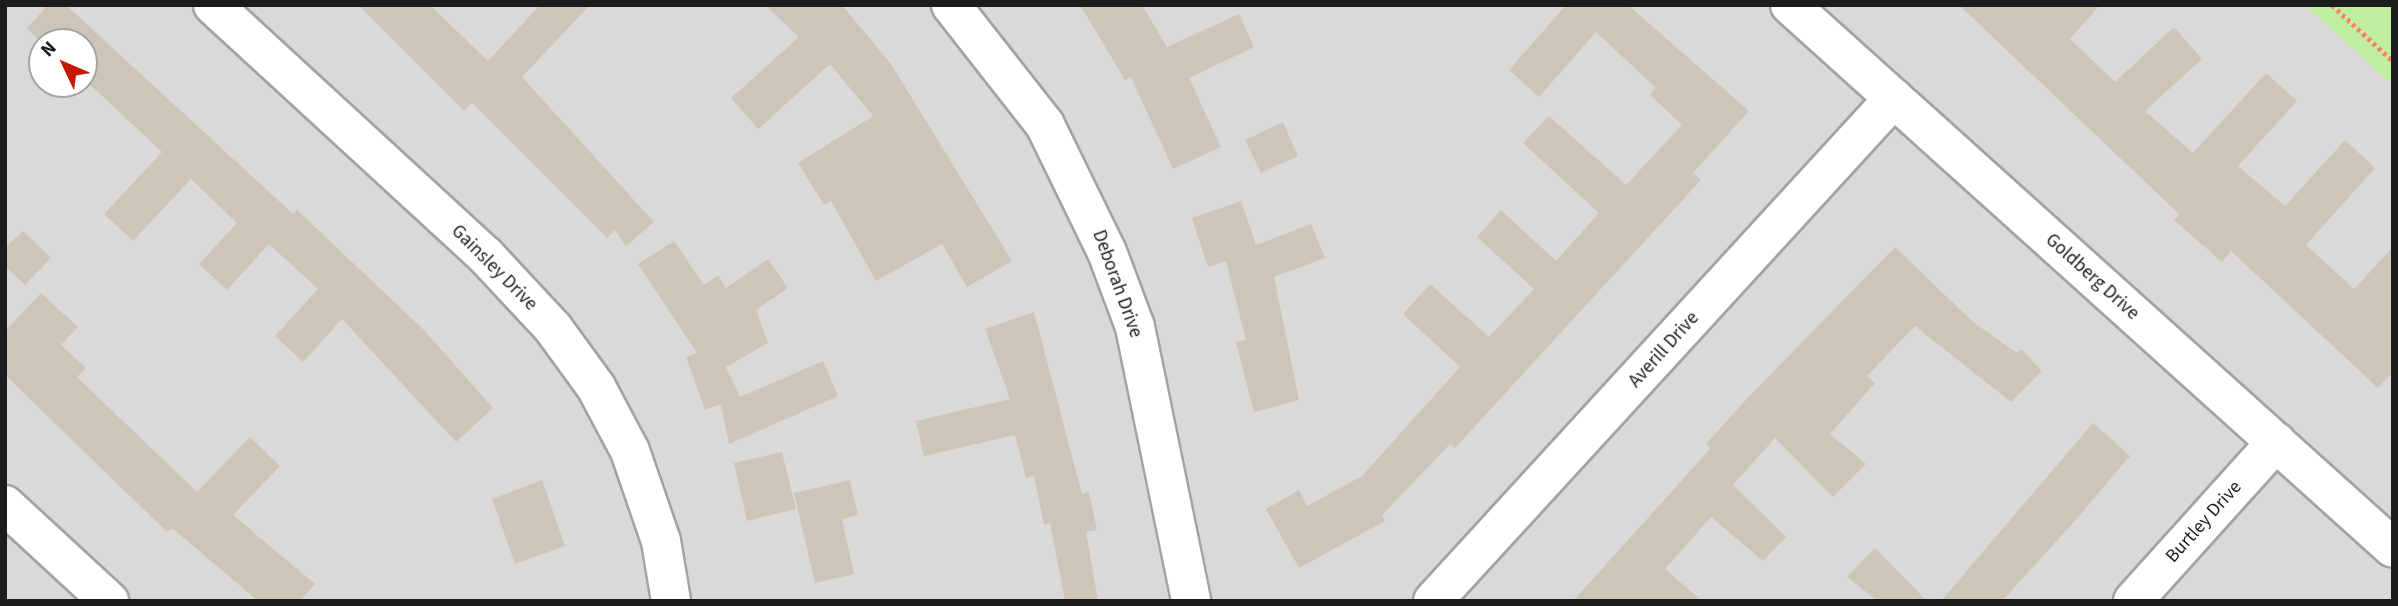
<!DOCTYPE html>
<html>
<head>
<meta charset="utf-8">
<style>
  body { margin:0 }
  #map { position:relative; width:2398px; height:606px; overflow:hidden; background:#eeebe0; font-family:"Source Sans 3",sans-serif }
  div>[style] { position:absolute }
  .residential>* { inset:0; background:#dad9d8 }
  .grass>* { inset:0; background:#beeea0 }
  .building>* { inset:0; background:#cec5b9 }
  .path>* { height:4.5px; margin-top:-2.25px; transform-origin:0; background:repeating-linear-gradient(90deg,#ff8360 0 3.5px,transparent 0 7px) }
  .roads { filter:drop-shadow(2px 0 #a3a3a3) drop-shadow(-2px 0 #a3a3a3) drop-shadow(0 2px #a3a3a3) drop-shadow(0 -2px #a3a3a3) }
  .minor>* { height:38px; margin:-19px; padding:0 19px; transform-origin:19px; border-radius:19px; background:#fff }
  span { translate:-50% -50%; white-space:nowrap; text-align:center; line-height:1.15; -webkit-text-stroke:5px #fff; paint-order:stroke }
  .street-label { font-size:19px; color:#1c1c1c }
  .frame { position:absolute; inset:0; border:7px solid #1c1c1c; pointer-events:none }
  .north { position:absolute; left:28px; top:28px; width:70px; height:70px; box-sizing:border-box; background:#fff; border:2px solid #a4a4a4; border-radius:50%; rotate:314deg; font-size:19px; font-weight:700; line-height:28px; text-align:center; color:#1c1c1c }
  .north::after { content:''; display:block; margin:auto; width:24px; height:32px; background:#c71700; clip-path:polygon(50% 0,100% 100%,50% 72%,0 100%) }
</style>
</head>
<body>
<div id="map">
  <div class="residential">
    <i style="clip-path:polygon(evenodd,5px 5px,2305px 5px,2393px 85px,2393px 601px,5px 601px,5px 5px,42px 42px,84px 42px,84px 84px,42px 84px,42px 42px)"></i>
  </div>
  <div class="grass">
    <i style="clip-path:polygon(2305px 5px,2393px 5px,2393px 85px)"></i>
  </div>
  <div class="building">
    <i style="clip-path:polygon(48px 5px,66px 5px,293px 214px,297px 210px,424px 330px,493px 408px,456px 442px,342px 319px,303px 362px,275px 336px,318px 289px,269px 244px,227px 290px,199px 264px,237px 223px,191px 179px,133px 241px,104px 214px,162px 152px,84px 79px,84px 42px,42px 43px,27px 28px)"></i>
    <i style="clip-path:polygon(358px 5px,430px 5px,488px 61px,540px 5px,590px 5px,522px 77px,654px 222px,626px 246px,615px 230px,607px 238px,472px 103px,464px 111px)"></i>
    <i style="clip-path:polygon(765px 5px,842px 5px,891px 64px,1012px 261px,967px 287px,942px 244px,876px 281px,831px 201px,824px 205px,798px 163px,873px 116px,830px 64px,758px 129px,731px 98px,799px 37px)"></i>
    <i style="clip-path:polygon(1080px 5px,1142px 5px,1167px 47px,1239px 14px,1254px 47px,1189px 78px,1221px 147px,1173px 169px,1131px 77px,1125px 80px)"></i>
    <i style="clip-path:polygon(1566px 5px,1628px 5px,1749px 111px,1693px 173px,1701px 180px,1455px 448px,1450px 444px,1382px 515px,1385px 521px,1299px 568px,1266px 509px,1299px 490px,1307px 506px,1362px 476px,1460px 367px,1403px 314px,1430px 284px,1489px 337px,1534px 289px,1477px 237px,1501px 210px,1556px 261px,1599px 213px,1523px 143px,1549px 116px,1626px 185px,1682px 125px,1650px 95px,1656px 88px,1596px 32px,1539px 97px,1509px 70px)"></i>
    <i style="clip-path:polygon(1959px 5px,2100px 5px,2070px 39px,2115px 82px,2174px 27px,2202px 59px,2145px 111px,2193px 153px,2266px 73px,2297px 101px,2238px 166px,2285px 206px,2345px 140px,2375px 168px,2306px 245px,2354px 289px,2393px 247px,2393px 372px,2378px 388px,2231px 251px,2222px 262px,2174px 220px,2179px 214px)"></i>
    <i style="clip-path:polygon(1283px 122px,1298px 156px,1261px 173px,1245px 140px)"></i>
    <i style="clip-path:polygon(1241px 201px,1256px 245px,1311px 224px,1325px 258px,1274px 277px,1299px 400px,1254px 412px,1236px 342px,1246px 340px,1226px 261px,1208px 267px,1192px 218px)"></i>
    <i style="clip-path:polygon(23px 231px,51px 258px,25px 285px,5px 266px,5px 248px)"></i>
    <i style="clip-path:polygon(674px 241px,704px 285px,718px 275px,726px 288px,768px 259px,788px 288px,756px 310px,768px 343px,726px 367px,740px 397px,823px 361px,838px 396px,729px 444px,721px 405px,727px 402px,705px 410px,686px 357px,697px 353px,638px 264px)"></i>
    <i style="clip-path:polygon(1895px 247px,1973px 322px,2017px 353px,2021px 349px,2042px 371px,2011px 402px,1915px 326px,1867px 376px,1875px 383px,1830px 434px,1866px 464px,1833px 497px,1775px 438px,1733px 485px,1786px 537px,1763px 561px,1711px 517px,1665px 569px,1702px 601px,1573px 601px,1711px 448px,1706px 444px,1741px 405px)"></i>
    <i style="clip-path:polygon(41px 293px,78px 327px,61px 345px,86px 368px,77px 377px,197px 492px,250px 437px,280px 466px,233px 515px,315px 584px,300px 601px,258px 601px,172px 528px,167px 532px,5px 375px,5px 331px)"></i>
    <i style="clip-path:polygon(1034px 312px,1082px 494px,1089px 492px,1097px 530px,1086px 532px,1098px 601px,1065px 601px,1050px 523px,1044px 525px,1034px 476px,1026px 478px,1015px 435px,924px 456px,916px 421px,1010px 399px,985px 329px)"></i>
    <i style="clip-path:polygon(2093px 423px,2130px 456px,2073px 523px,2002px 601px,1941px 601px)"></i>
    <i style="clip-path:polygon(782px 452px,796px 509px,747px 521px,734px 463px)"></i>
    <i style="clip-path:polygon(542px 480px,565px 546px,515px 564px,492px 499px)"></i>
    <i style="clip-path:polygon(850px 480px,858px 515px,842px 519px,854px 574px,815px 583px,794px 493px)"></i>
    <i style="clip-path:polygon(1875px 548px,1927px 601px,1878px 601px,1847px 577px)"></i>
  </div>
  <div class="path">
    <i style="left:2332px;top:5px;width:83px;rotate:42.6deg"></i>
  </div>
  <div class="roads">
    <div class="minor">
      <i style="left:213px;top:5px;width:369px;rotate:42.6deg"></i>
      <i style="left:485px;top:255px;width:100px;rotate:47deg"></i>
      <i style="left:553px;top:328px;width:73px;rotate:53.9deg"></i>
      <i style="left:596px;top:387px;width:72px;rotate:62deg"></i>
      <i style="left:630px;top:451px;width:95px;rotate:71deg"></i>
      <i style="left:661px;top:541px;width:61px;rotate:80.5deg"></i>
      <i style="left:951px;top:5px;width:152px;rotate:51.9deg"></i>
      <i style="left:1045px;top:125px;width:141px;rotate:64deg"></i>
      <i style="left:1107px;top:252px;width:80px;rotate:69.5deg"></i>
      <i style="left:1135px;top:327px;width:280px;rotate:78.4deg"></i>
      <i style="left:1790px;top:5px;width:811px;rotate:42deg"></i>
      <i style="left:5px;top:505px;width:142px;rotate:42.7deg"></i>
      <i style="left:1433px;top:601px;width:682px;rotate:-47.49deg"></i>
      <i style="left:2133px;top:601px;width:214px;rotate:-48deg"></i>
    </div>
  </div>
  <div class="street-label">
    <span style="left:494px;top:268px;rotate:45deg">Gainsley Drive</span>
    <span style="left:2092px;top:277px;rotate:42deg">Goldberg Drive</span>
    <span style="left:1117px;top:284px;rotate:70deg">Deborah Drive</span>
    <span style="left:1664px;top:350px;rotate:-48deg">Averill Drive</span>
    <span style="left:2204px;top:522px;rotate:-48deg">Burtley Drive</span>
  </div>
  <div class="frame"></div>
  <div class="north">N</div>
</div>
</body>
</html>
